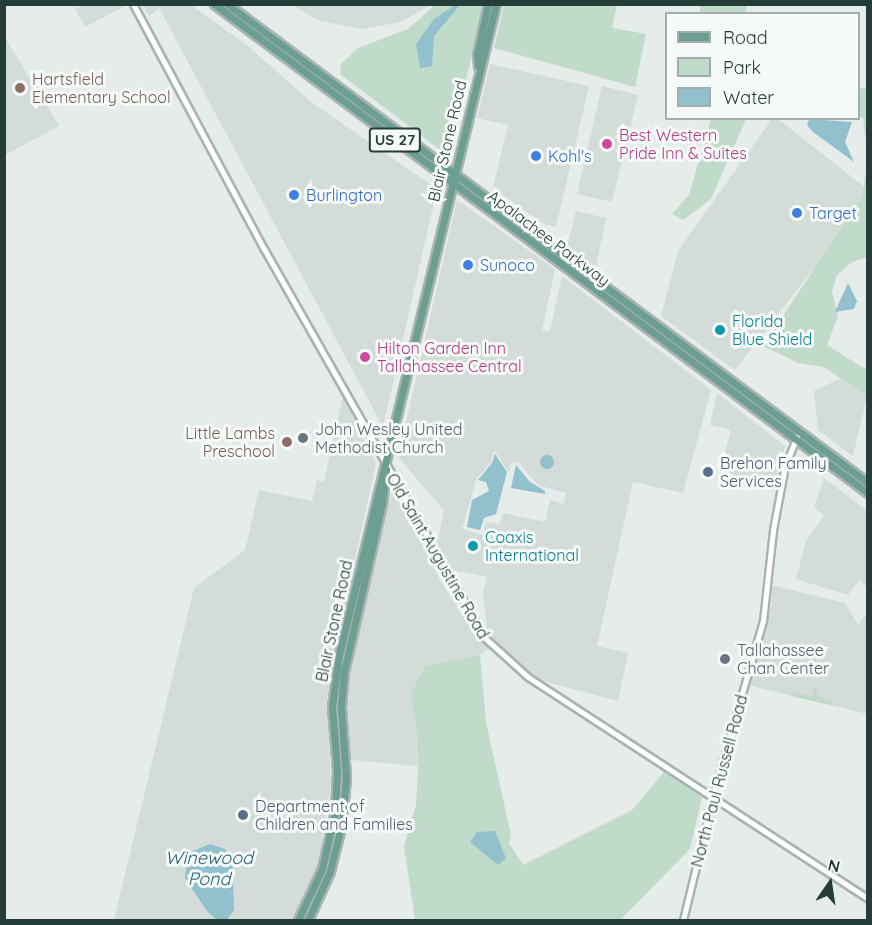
<!DOCTYPE html>
<html>
<head>
<meta charset="utf-8">
<style>
  body { margin:0 }
  #map { position:relative; width:872px; height:925px; overflow:hidden; background:#e5ece9; font-family:Quicksand,sans-serif }
  div>[style] { position:absolute }
  .built>* { inset:0; background:#d3dcd8 }
  .green>* { inset:0; background:#c0dbc9 }
  .water>* { inset:0; background:#92c0cc }
  .round { border-radius:50% }
  .roads { filter:drop-shadow(2px 0 #a8b4b0) drop-shadow(-2px 0 #a8b4b0) drop-shadow(0 2px #a8b4b0) drop-shadow(0 -2px #a8b4b0) }
  .minor>* { height:5px; margin:-2.5px; padding:0 2.5px; transform-origin:2.5px; border-radius:2.5px; background:#fff }
  .major>* { height:7px; margin:-3.5px; padding:0 3.5px; transform-origin:3.5px; border-radius:3.5px; background:#6d9e94 }
  .dots>* { width:16px; height:16px; translate:-50% -50%; box-sizing:border-box; border:3px solid #f5f9f7; border-radius:50% }
  span { translate:-50% -50%; white-space:nowrap; text-align:center; line-height:1.15; -webkit-text-stroke:6px #f5f9f7; paint-order:stroke }
  .shield-label span { padding:2px 4px; background:#f5f9f7; border:2px solid; border-radius:4px; -webkit-text-stroke-width:0 }
  .shield-label { font-size:15px; color:#253d38; font-weight:700 }
  .education-label { font-size:16px; color:#785e54 }
  .left { translate:0 -50%; text-align:left }
  .right { translate:-100% -50%; text-align:right }
  .hotel-label { font-size:16px; color:#b23c85 }
  .street-label { font-size:16px; color:#253d38 }
  .shop-label { font-size:16px; color:#366cbe }
  .culture-label { font-size:16px; color:#0d838f }
  .worship-label { font-size:16px; color:#5b616d }
  .service-label { font-size:16px; color:#4e5e75 }
  .water-label { font-size:18px; color:#256273; font-style:italic }
  .frame { position:absolute; inset:0; border:6px solid #253d38; pointer-events:none }
  .legend { position:absolute; left:665px; top:12px; width:195px; height:108px; box-sizing:border-box; background:#f5f9f7; border:2px solid #a2aeab; margin:0; padding:8px 10px; list-style:none; font-size:18px; color:#253d38 }
  .legend li { display:flex; align-items:center; gap:12px; height:30px }
  .legend b { width:30px; border:2px solid #a2aeab }
  .north { position:absolute; left:800px; top:853px; width:60px; height:60px; -webkit-text-stroke:4px #f5f9f7; paint-order:stroke; rotate:13deg; font-size:16px; font-weight:700; line-height:24px; text-align:center; color:#253d38 }
  .north::after { content:''; display:block; margin:auto; width:21px; height:27px; background:#253d38; clip-path:polygon(50% 0,100% 100%,50% 72%,0 100%) }
</style>
</head>
<body>
<div id="map">
  <div class="built">
    <i style="clip-path:polygon(83px 5px,122px 5px,123px 7px,85px 27px,75px 9px)"></i>
    <i style="clip-path:polygon(142px 5px,191px 5px,248px 46px,311px 102px,437px 189px,383px 427px,159px 8px,149px 16px)"></i>
    <i style="clip-path:polygon(292px 5px,430px 5px,401px 22px,363px 29px,320px 21px)"></i>
    <i style="clip-path:polygon(4px 36px,59px 126px,5px 155px,4px 155px)"></i>
    <i style="clip-path:polygon(490px 64px,589px 86px,556px 227px,544px 224px,493px 188px,508px 125px,477px 118px)"></i>
    <i style="clip-path:polygon(602px 86px,638px 95px,612px 202px,577px 194px)"></i>
    <i style="clip-path:polygon(772px 119px,778px 119px,867px 189px,867px 200px,735px 370px,661px 316px,678px 251px)"></i>
    <i style="clip-path:polygon(evenodd,457px 200px,555px 269px,542px 330px,550px 331px,562px 276px,711px 390px,683px 493px,633px 482px,597px 646px,628px 653px,618px 701px,536px 679px,494px 641px,487px 628px,483px 593px,487px 577px,444px 568px,435px 553px,444px 510px,398px 457px,457px 200px,494px 450px,509px 472px,511px 462px,519px 463px,538px 485px,566px 493px,564px 504px,550px 500px,545px 522px,503px 513px,500px 524px,486px 522px,483px 535px,462px 529px,477px 478px,491px 462px,494px 450px)"></i>
    <i style="clip-path:polygon(576px 211px,606px 218px,596px 267px,567px 247px)"></i>
    <i style="clip-path:polygon(841px 378px,867px 396px,853px 456px,818px 430px,814px 391px)"></i>
    <i style="clip-path:polygon(717px 393px,785px 446px,776px 489px,740px 480px,721px 466px,731px 430px,710px 425px)"></i>
    <i style="clip-path:polygon(343px 395px,376px 463px,331px 670px,327px 698px,331px 783px,318px 870px,292px 920px,114px 920px,194px 588px,245px 550px,259px 490px,312px 501px,317px 480px,324px 482px)"></i>
    <i style="clip-path:polygon(824px 478px,867px 511px,867px 587px,859px 580px,848px 595px,796px 579px,806px 541px,824px 516px,814px 507px)"></i>
    <i style="clip-path:polygon(395px 492px,440px 580px,472px 630px,490px 648px,480px 655px,425px 666px,410px 694px,416px 724px,417px 766px,351px 760px,347px 719px,351px 664px,391px 493px)"></i>
    <i style="clip-path:polygon(771px 585px,845px 603px,858px 625px,867px 613px,867px 714px,748px 685px,772px 603px)"></i>
  </div>
  <div class="green">
    <i style="clip-path:polygon(435px 5px,485px 5px,449px 146px,443px 152px,340px 74px,341px 64px,358px 48px,408px 29px)"></i>
    <i style="clip-path:polygon(504px 5px,617px 5px,612px 28px,646px 34px,635px 87px,494px 48px)"></i>
    <i style="clip-path:polygon(700px 5px,700px 4px,747px 5px,746px 13px,700px 13px)"></i>
    <i style="clip-path:polygon(859px 88px,867px 89px,867px 150px,863px 118px,859px 116px)"></i>
    <i style="clip-path:polygon(711px 119px,746px 119px,711px 199px,683px 220px,672px 214px,689px 195px)"></i>
    <i style="clip-path:polygon(867px 160px,867px 257px,852px 262px,837px 275px,832px 291px,838px 316px,827px 345px,867px 370px,867px 396px,824px 367px,798px 363px,763px 346px,863px 195px)"></i>
    <i style="clip-path:polygon(480px 655px,486px 722px,511px 835px,509px 843px,523px 865px,632px 810px,665px 771px,702px 797px,690px 849px,620px 920px,415px 920px,404px 846px,416px 805px,418px 770px,416px 724px,410px 694px,425px 666px)"></i>
    <i style="clip-path:polygon(814px 688px,819px 689px,817px 697px,832px 700px,830px 705px,791px 696px,792px 692px,812px 696px)"></i>
  </div>
  <div class="water">
    <i style="clip-path:polygon(457px 4px,460px 5px,434px 36px,432px 66px,420px 68px,416px 44px,434px 19px)"></i>
    <i style="clip-path:polygon(809px 119px,852px 122px,845px 142px,854px 162px,813px 132px,807px 125px)"></i>
    <i style="clip-path:polygon(848px 283px,857px 301px,854px 309px,835px 312px)"></i>
    <i style="clip-path:polygon(495px 454px,507px 472px,496px 514px,484px 518px,480px 530px,467px 527px,472px 500px,489px 491px,486px 482px,478px 480px,492px 463px)"></i>
    <i class="round" style="left:540px;top:455px;width:14px;height:14px"></i>
    <i style="clip-path:polygon(516px 465px,530px 482px,545px 491px,545px 494px,511px 488px)"></i>
    <i style="clip-path:polygon(495px 831px,506px 858px,498px 865px,470px 842px,477px 832px)"></i>
    <i style="clip-path:polygon(210px 844px,225px 849px,232px 857px,234px 910px,227px 920px,217px 920px,206px 910px,185px 878px,188px 853px)"></i>
  </div>
  <div class="roads">
    <div class="minor">
      <i style="left:133px;top:4px;width:278px;rotate:61.9deg"></i>
      <i style="left:264px;top:249px;width:447px;rotate:60.4deg"></i>
      <i style="left:485px;top:638px;width:58px;rotate:42.2deg"></i>
      <i style="left:528px;top:677px;width:406px;rotate:33.1deg"></i>
      <i style="left:683px;top:920px;width:143px;rotate:-76.3deg"></i>
      <i style="left:717px;top:781px;width:166px;rotate:-74deg"></i>
      <i style="left:763px;top:621px;width:92px;rotate:-83.7deg"></i>
      <i style="left:773px;top:530px;width:65px;rotate:-79.4deg"></i>
      <i style="left:785px;top:466px;width:32px;rotate:-68deg"></i>
    </div>
    <div class="major">
      <i style="left:214px;top:4px;width:817px;rotate:36.79deg"></i>
      <i style="left:227px;top:4px;width:800px;rotate:36.77deg"></i>
      <i style="left:478px;top:66px;width:12px;rotate:-95deg"></i>
      <i style="left:477px;top:54px;width:51px;rotate:-77.6deg"></i>
      <i style="left:298px;top:920px;width:56px;rotate:-64.8deg"></i>
      <i style="left:322px;top:869px;width:59px;rotate:-77.4deg"></i>
      <i style="left:335px;top:811px;width:41px;rotate:-87.2deg"></i>
      <i style="left:337px;top:770px;width:64px;rotate:-94.5deg"></i>
      <i style="left:332px;top:706px;width:51px;rotate:-82.2deg"></i>
      <i style="left:339px;top:655px;width:670px;rotate:-76.44deg"></i>
      <i style="left:308px;top:920px;width:54px;rotate:-65.8deg"></i>
      <i style="left:330px;top:871px;width:49px;rotate:-76deg"></i>
      <i style="left:342px;top:823px;width:46px;rotate:-85deg"></i>
      <i style="left:346px;top:777px;width:70px;rotate:-94.1deg"></i>
      <i style="left:341px;top:707px;width:35px;rotate:-85deg"></i>
      <i style="left:344px;top:672px;width:172px;rotate:-77.3deg"></i>
      <i style="left:382px;top:504px;width:35px;rotate:-83deg"></i>
    </div>
  </div>
  <div class="dots">
    <i style="left:20px;top:88px;background:#8d6e63"></i>
    <i style="left:607px;top:144px;background:#d1479c"></i>
    <i style="left:536px;top:156px;background:#3f7fe0"></i>
    <i style="left:294px;top:195px;background:#3f7fe0"></i>
    <i style="left:797px;top:213px;background:#3f7fe0"></i>
    <i style="left:468px;top:265px;background:#3f7fe0"></i>
    <i style="left:720px;top:330px;background:#0f9aa8"></i>
    <i style="left:365px;top:357px;background:#d1479c"></i>
    <i style="left:303px;top:438px;background:#6b7280"></i>
    <i style="left:287px;top:442px;background:#8d6e63"></i>
    <i style="left:708px;top:472px;background:#5c6f8a"></i>
    <i style="left:473px;top:546px;background:#0f9aa8"></i>
    <i style="left:725px;top:659px;background:#6b7280"></i>
    <i style="left:243px;top:815px;background:#5c6f8a"></i>
  </div>
  <div class="shield-label">
    <span style="left:395px;top:140px">US 27</span>
  </div>
  <div class="education-label">
    <span class="left" style="left:32px;top:88px">Hartsfield<br>Elementary School</span>
    <span class="right" style="left:275px;top:442px">Little Lambs<br>Preschool</span>
  </div>
  <div class="hotel-label">
    <span class="left" style="left:619px;top:144px">Best Western<br>Pride Inn &amp; Suites</span>
    <span class="left" style="left:377px;top:357px">Hilton Garden Inn<br>Tallahassee Central</span>
  </div>
  <div class="street-label">
    <span style="left:447px;top:141px;rotate:-77deg">Blair Stone Road</span>
    <span style="left:549px;top:238px;rotate:37deg">Apalachee Parkway</span>
    <span style="left:438px;top:556px;rotate:60deg">Old Saint Augustine Road</span>
    <span style="left:334px;top:621px;rotate:-78deg">Blair Stone Road</span>
    <span style="left:719px;top:781px;rotate:-75deg">North Paul Russell Road</span>
  </div>
  <div class="shop-label">
    <span class="left" style="left:548px;top:156px">Kohl's</span>
    <span class="left" style="left:306px;top:195px">Burlington</span>
    <span class="left" style="left:809px;top:213px">Target</span>
    <span class="left" style="left:480px;top:265px">Sunoco</span>
  </div>
  <div class="culture-label">
    <span class="left" style="left:732px;top:330px">Florida<br>Blue Shield</span>
    <span class="left" style="left:485px;top:546px">Coaxis<br>International</span>
  </div>
  <div class="worship-label">
    <span class="left" style="left:315px;top:438px">John Wesley United<br>Methodist Church</span>
    <span class="left" style="left:737px;top:659px">Tallahassee<br>Chan Center</span>
  </div>
  <div class="service-label">
    <span class="left" style="left:720px;top:472px">Brehon Family<br>Services</span>
    <span class="left" style="left:255px;top:815px">Department of<br>Children and Families</span>
  </div>
  <div class="water-label">
    <span style="left:209px;top:869px">Winewood<br>Pond</span>
  </div>
  <div class="frame"></div>
  <ul class="legend">
  <li><b style="height:8px;background:#6d9e94"></b>Road</li>
  <li><b style="height:16px;background:#c0dbc9"></b>Park</li>
  <li><b style="height:16px;background:#92c0cc"></b>Water</li>
  </ul>
  <div class="north">N</div>
</div>
</body>
</html>
